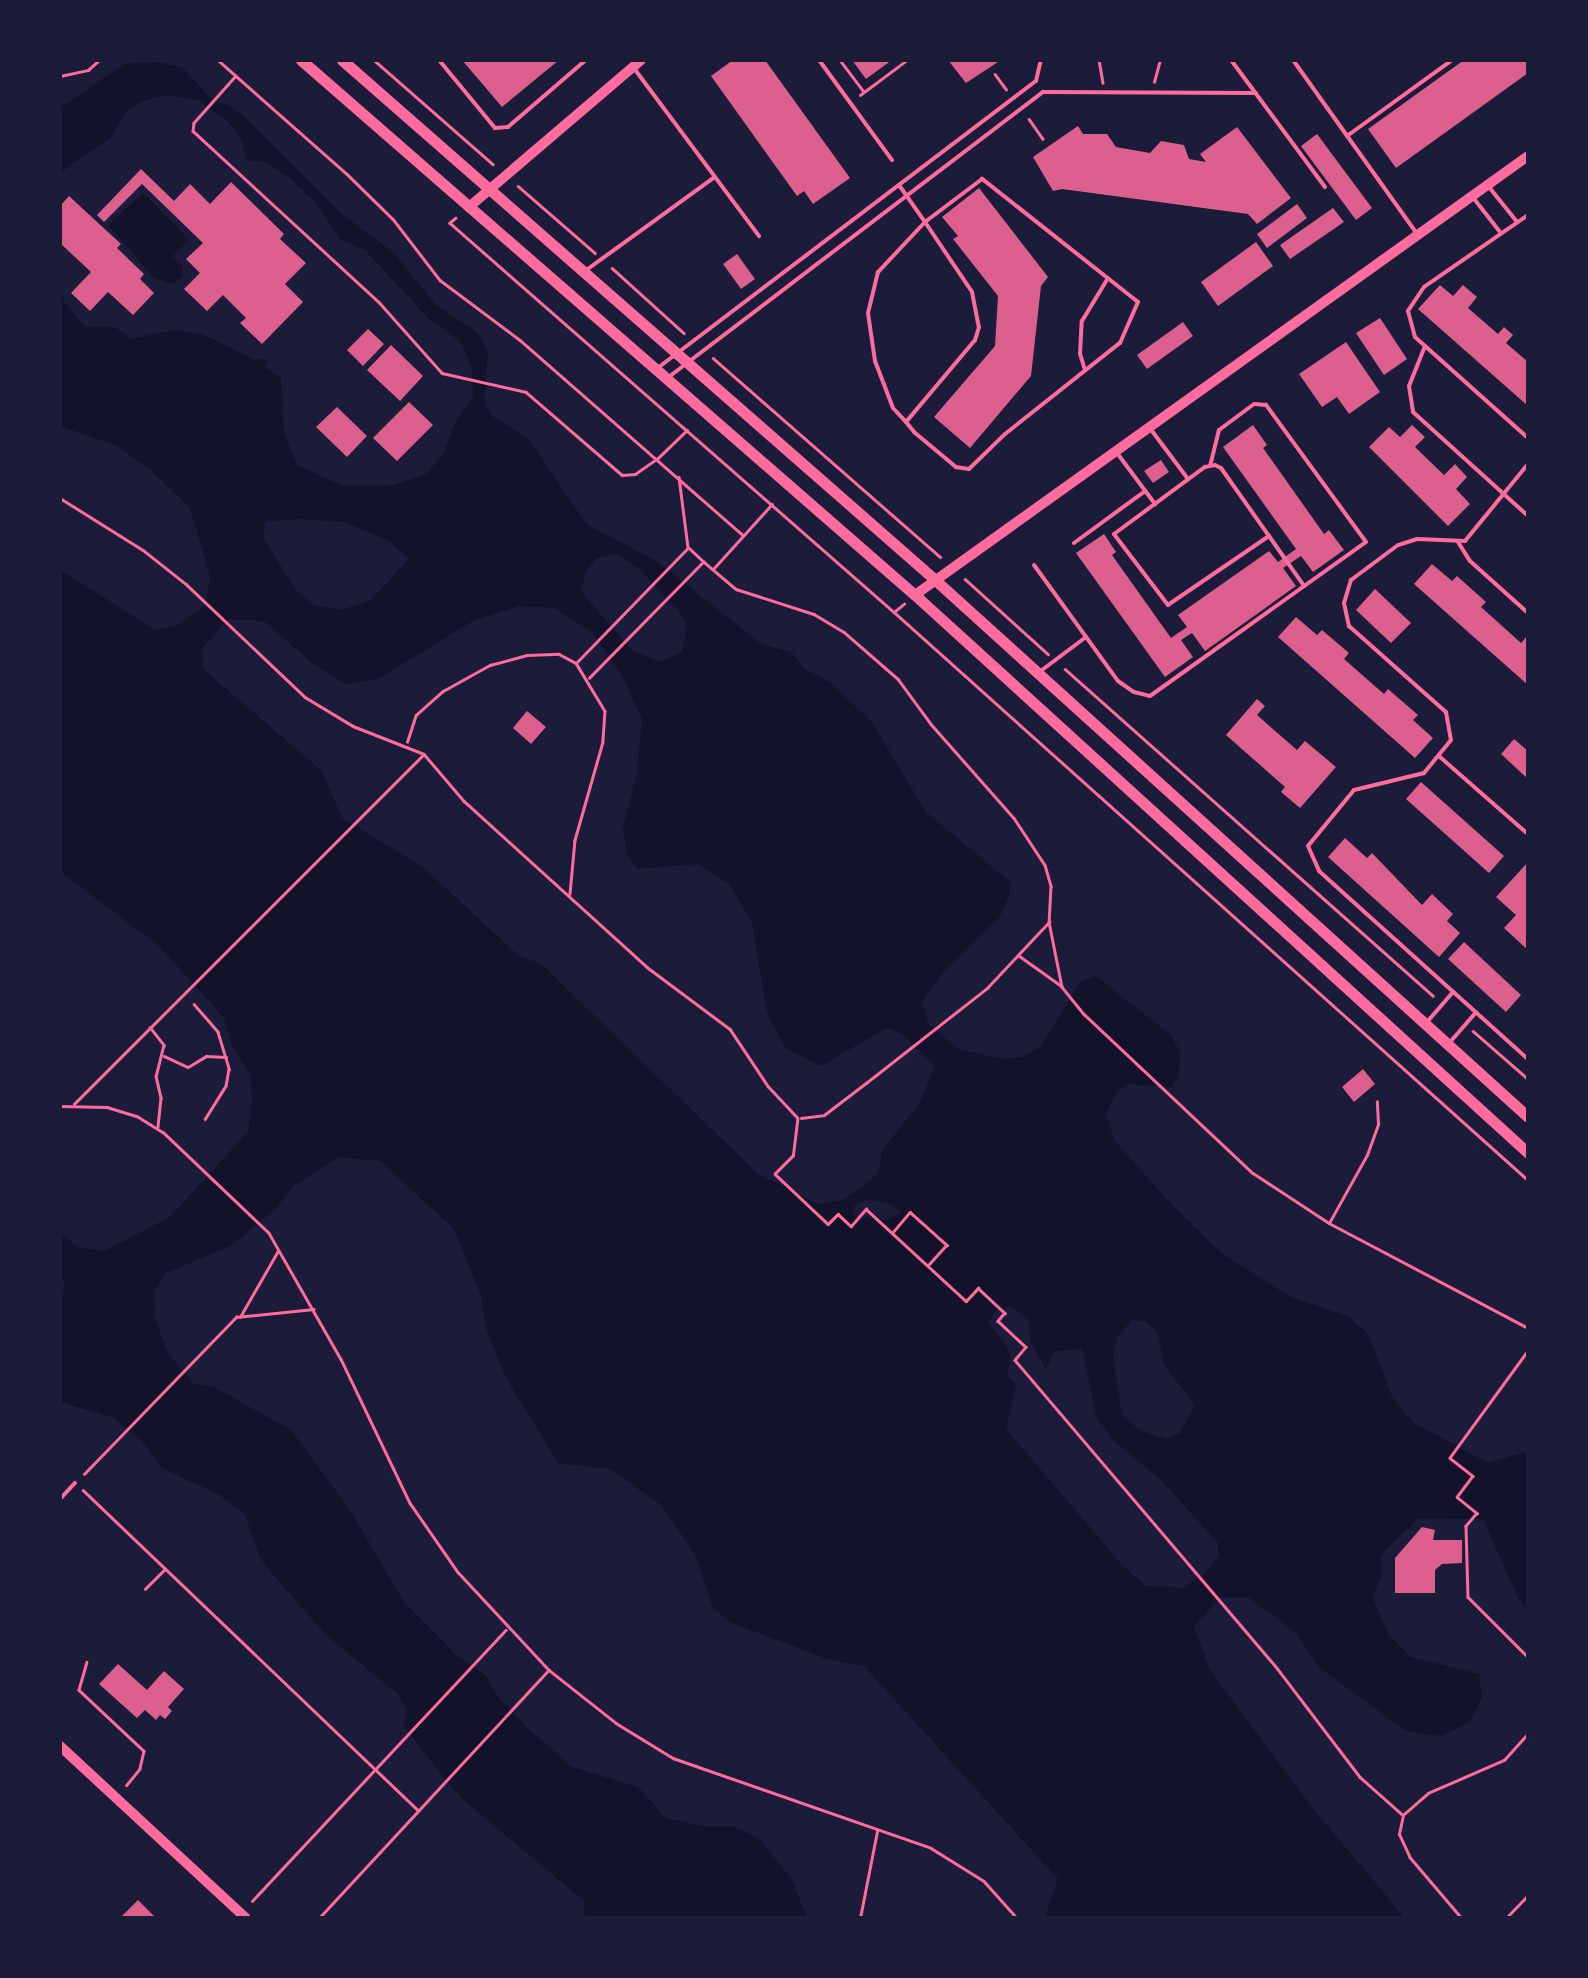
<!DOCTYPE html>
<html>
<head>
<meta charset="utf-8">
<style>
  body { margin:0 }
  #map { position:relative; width:1588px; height:1978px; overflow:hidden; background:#1b1b3a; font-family:"Golos Text",sans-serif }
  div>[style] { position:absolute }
  .water>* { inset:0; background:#12122b }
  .building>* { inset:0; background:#dd5f8e }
  .path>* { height:2.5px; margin:-1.25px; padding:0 1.25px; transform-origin:1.25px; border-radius:1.25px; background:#ff6b9d }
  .service>* { height:4px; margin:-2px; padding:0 2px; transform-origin:2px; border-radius:2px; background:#ff6b9d }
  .tertiary>* { height:10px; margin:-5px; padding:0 5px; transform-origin:5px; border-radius:5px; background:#ff6b9d }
  .secondary>* { height:11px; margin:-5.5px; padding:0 5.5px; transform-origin:5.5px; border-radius:5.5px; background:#ff6b9d }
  span { translate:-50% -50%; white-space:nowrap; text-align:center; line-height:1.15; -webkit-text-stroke:9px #1b1b3a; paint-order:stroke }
  .frame { position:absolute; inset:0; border:62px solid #1b1b3a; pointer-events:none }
</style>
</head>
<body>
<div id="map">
  <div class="water">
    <i style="clip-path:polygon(evenodd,159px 62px,183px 68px,213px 101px,229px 105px,244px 116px,343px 215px,394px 253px,435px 304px,477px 332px,488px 351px,484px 404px,492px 416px,528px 438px,587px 525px,657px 561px,761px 644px,791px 652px,804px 668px,830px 682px,872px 722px,926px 812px,1010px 882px,1009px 897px,999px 918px,945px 970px,922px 1002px,929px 1025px,958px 1049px,1002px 1059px,1022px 1057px,1041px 1046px,1080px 982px,1096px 976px,1171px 1035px,1180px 1052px,1179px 1077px,1171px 1087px,1128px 1084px,1116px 1093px,1106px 1114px,1114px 1140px,1173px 1206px,1222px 1253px,1287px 1295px,1349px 1317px,1369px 1335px,1392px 1397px,1414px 1423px,1488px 1463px,1528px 1451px,1528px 1609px,1519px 1600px,1483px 1519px,1419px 1518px,1381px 1555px,1381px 1576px,1373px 1598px,1388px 1634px,1410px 1657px,1479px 1674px,1482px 1697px,1470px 1722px,1441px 1736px,1406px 1731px,1320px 1668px,1295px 1632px,1248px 1597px,1220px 1597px,1194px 1627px,1210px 1670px,1310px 1805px,1405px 1918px,1045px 1918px,1058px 1879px,864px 1666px,827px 1659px,730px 1622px,713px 1608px,695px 1554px,661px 1505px,610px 1469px,558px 1463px,506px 1378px,487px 1331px,481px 1295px,454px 1229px,380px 1161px,338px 1157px,295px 1185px,274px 1210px,231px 1246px,166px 1273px,154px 1292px,155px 1319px,168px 1353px,194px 1384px,214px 1387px,291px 1430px,350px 1510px,404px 1602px,457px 1656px,486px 1676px,498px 1697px,531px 1731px,572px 1767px,638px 1787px,666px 1818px,706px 1827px,735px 1827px,758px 1838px,791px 1878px,807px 1918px,585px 1918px,584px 1901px,460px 1797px,438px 1770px,403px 1725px,407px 1710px,397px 1693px,328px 1637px,275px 1577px,260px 1558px,245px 1514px,218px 1494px,163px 1469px,141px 1440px,112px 1417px,60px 1402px,60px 1306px,65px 1285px,60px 1274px,60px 1232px,77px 1247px,104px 1251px,170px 1217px,248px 1132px,252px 1101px,250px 1074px,232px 1046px,224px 1018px,160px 947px,60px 871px,60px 569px,154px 630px,178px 625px,206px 604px,210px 577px,190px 508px,154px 473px,116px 445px,60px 426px,60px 289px,65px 303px,85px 327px,115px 327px,132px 339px,171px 330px,202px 334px,253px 359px,268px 360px,264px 366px,281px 378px,284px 433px,297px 465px,343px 486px,395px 485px,427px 473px,442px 456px,455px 423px,473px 396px,472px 367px,461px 342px,428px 318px,365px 250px,340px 239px,316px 203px,286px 175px,265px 162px,246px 160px,242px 140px,228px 122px,199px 100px,166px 95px,139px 102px,126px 112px,110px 138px,60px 173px,60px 108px,124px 64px,159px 62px,299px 519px,344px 522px,389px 541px,409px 559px,371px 600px,341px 610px,314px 605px,297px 592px,263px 537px,266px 522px,299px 519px,159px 62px,616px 554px,639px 569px,678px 610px,687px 625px,682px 651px,662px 662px,632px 651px,581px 591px,586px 570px,597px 558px,616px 554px,159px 62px,520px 606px,555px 608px,592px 632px,622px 676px,642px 719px,637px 774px,623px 828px,627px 854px,637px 869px,698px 864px,730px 884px,752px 923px,767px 1013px,786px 1049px,821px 1066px,888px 1027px,904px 1036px,935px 1066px,921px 1101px,882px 1151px,878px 1174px,843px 1200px,817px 1204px,757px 1173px,540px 963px,520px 957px,424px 868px,342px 818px,322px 771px,203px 669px,202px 648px,229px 619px,264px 621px,312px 663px,345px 684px,378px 679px,473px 621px,520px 606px,159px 62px,867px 1199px,889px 1203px,902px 1213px,885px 1220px,853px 1216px,854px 1206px,867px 1199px,159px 62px,1011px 1307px,1029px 1320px,1031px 1343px,1046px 1369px,1054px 1352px,1082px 1348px,1097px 1418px,1114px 1441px,1161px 1480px,1218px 1543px,1218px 1557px,1206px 1572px,1183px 1588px,1146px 1586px,1123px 1566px,1006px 1429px,1016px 1384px,1007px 1376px,1011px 1357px,1005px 1343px,988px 1323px,997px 1308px,1011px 1307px,159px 62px,1132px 1320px,1145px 1321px,1158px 1333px,1164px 1365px,1195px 1405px,1180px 1433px,1167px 1439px,1141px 1431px,1122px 1415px,1113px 1358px,1117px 1337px,1132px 1320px)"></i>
    <i style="clip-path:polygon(143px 193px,189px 240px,172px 257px,182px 265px,183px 277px,172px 284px,154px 278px,108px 225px)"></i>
  </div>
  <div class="building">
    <i style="clip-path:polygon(462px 60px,559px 60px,502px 107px)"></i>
    <i style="clip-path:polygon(733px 60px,765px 60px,850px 178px,813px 204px,804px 191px,797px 196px,711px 76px)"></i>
    <i style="clip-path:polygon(852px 60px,892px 60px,866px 79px)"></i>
    <i style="clip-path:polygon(948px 60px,1001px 60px,966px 83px)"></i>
    <i style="clip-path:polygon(1464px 60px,1528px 60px,1528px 73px,1396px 168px,1368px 129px)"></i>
    <i style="clip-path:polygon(1078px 126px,1083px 134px,1107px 134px,1116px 147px,1150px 153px,1161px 141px,1184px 145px,1189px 159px,1206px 162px,1200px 154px,1237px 127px,1291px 198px,1257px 224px,1248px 214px,1062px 189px,1053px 191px,1033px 157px)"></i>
    <i style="clip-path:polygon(1317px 134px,1372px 208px,1356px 220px,1301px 146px)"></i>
    <i style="clip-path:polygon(141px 169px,174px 201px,190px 184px,210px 204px,231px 182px,284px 234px,280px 239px,306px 263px,285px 284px,303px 302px,262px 344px,240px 323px,246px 318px,223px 295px,207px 311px,184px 289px,200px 273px,186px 259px,203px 243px,142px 184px,104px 222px,97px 215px)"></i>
    <i style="clip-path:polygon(979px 188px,1048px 277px,1041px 286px,1031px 376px,970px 448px,934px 417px,995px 346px,998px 296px,953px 239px,958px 236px,942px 217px)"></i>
    <i style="clip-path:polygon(69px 196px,121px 244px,117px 248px,144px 274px,140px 279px,154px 293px,133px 315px,108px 292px,90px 311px,71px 293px,91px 272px,60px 243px,60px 206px)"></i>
    <i style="clip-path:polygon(1297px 204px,1307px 218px,1267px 248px,1257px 234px)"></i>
    <i style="clip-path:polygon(1333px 208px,1344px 222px,1290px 259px,1280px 245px)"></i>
    <i style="clip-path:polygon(1256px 242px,1273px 266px,1218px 306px,1201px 282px)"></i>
    <i style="clip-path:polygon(737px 254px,755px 279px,741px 289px,723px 264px)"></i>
    <i style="clip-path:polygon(1440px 285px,1453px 296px,1463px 285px,1477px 297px,1468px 308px,1498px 334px,1504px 327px,1513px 335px,1506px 343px,1528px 362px,1528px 406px,1418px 309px)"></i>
    <i style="clip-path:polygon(1380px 318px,1407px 359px,1384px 375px,1356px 333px)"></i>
    <i style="clip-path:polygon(1183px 322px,1193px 336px,1147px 369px,1137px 355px)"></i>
    <i style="clip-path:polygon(368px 329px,384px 344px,363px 366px,347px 350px)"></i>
    <i style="clip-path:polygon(1346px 342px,1380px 392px,1349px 414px,1337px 397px,1322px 407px,1299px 374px)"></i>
    <i style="clip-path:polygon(391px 345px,423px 376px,400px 401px,367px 370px)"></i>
    <i style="clip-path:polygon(409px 402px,433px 425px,397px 461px,373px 438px)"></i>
    <i style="clip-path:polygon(337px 407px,367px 436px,347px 457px,316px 427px)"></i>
    <i style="clip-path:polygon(1253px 425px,1267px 445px,1263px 448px,1324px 534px,1329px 530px,1344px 550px,1313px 572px,1301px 556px,1283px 568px,1296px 586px,1205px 651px,1192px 633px,1181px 640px,1193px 657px,1165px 677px,1076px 553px,1104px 534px,1116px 552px,1112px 555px,1171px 638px,1187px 627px,1178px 615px,1269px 551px,1278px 562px,1296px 549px,1223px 447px)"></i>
    <i style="clip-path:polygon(1412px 425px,1425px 437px,1415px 447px,1444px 475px,1455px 464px,1467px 477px,1456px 489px,1470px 504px,1448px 526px,1369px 447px,1389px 427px,1400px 437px)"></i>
    <i style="clip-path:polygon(1161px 460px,1169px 472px,1153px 483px,1144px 471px)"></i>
    <i style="clip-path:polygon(1432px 564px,1452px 581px,1457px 576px,1486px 602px,1481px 607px,1521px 643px,1528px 635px,1528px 685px,1414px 584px)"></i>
    <i style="clip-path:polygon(1375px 589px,1411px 623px,1391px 643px,1356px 610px)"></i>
    <i style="clip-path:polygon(1296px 617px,1317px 635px,1322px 630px,1349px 653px,1344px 659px,1384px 694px,1388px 689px,1418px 715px,1413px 720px,1433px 738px,1415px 758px,1278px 637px)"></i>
    <i style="clip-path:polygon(1257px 699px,1265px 706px,1257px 715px,1297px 750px,1305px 741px,1336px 767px,1300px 808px,1281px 792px,1285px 787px,1226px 735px)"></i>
    <i style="clip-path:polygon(527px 711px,546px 727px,531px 744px,513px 728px)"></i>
    <i style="clip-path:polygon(1514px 739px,1528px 751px,1528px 779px,1501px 754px)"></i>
    <i style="clip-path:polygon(1421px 782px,1504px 856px,1489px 873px,1406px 799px)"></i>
    <i style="clip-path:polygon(1345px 838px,1367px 858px,1372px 853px,1422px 905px,1432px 894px,1453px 914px,1447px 921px,1460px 933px,1439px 957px,1328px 857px)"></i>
    <i style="clip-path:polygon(1528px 862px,1528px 950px,1504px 928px,1516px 915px,1496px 897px)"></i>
    <i style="clip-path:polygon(1464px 942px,1521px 995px,1506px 1012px,1448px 959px)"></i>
    <i style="clip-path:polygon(1363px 1069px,1375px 1084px,1354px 1102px,1342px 1087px)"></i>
    <i style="clip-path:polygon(1422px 1527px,1435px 1530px,1433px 1540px,1462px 1540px,1462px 1563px,1442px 1564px,1435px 1570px,1435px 1593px,1395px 1593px,1395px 1558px)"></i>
    <i style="clip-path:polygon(118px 1664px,147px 1690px,164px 1671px,184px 1689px,168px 1707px,172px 1711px,165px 1719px,160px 1715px,156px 1720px,145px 1710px,137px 1718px,99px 1684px)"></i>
    <i style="clip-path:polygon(138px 1900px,156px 1918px,120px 1918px)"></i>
  </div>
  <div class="path">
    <i style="left:218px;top:60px;width:172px;rotate:41.5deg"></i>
    <i style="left:347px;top:174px;width:64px;rotate:44.4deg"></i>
    <i style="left:393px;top:219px;width:77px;rotate:52.4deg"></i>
    <i style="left:440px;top:280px;width:100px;rotate:36.9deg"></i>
    <i style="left:520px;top:340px;width:296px;rotate:41.2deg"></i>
    <i style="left:374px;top:60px;width:158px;rotate:41.2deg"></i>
    <i style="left:840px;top:60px;width:39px;rotate:53deg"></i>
    <i style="left:1099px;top:60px;width:23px;rotate:80deg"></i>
    <i style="left:995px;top:74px;width:19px;rotate:54deg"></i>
    <i style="left:60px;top:76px;width:29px;rotate:-12deg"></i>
    <i style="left:88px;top:70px;width:15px;rotate:-42deg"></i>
    <i style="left:236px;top:76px;width:63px;rotate:131.8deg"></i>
    <i style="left:194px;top:123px;width:8px;rotate:97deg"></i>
    <i style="left:193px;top:131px;width:253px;rotate:42.6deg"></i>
    <i style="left:379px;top:302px;width:95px;rotate:48.4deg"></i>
    <i style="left:442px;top:373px;width:86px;rotate:12.7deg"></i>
    <i style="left:526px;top:392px;width:127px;rotate:40.8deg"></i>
    <i style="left:622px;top:475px;width:13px;rotate:-4deg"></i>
    <i style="left:635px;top:474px;width:28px;rotate:-35deg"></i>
    <i style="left:658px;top:458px;width:40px;rotate:-44deg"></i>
    <i style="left:1154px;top:82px;width:23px;rotate:-75deg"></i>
    <i style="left:860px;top:95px;width:59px;rotate:-36.7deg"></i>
    <i style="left:1029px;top:119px;width:24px;rotate:55deg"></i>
    <i style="left:518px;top:186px;width:102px;rotate:41deg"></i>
    <i style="left:456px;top:218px;width:8px;rotate:140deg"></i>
    <i style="left:450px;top:223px;width:590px;rotate:41.22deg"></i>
    <i style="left:894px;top:612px;width:13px;rotate:-39deg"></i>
    <i style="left:612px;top:268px;width:97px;rotate:42.1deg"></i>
    <i style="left:713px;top:358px;width:302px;rotate:41.2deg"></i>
    <i style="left:679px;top:477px;width:71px;rotate:82.7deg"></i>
    <i style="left:688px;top:547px;width:22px;rotate:43deg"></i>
    <i style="left:704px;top:562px;width:42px;rotate:40.2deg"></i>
    <i style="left:736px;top:589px;width:82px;rotate:17.8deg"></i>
    <i style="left:814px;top:614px;width:35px;rotate:31deg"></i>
    <i style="left:844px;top:632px;width:72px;rotate:41deg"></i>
    <i style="left:898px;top:679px;width:56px;rotate:53.7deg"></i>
    <i style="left:931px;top:724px;width:125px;rotate:48.6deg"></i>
    <i style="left:1014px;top:818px;width:56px;rotate:56.6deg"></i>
    <i style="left:1045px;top:865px;width:22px;rotate:74deg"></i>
    <i style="left:1051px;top:886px;width:36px;rotate:93deg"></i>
    <i style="left:60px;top:498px;width:98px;rotate:32.1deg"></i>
    <i style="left:143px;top:550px;width:55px;rotate:38.3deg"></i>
    <i style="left:186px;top:584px;width:164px;rotate:43.5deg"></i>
    <i style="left:305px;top:697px;width:56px;rotate:31.1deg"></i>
    <i style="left:353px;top:726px;width:76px;rotate:21.5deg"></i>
    <i style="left:424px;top:754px;width:62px;rotate:49.6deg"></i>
    <i style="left:464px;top:801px;width:247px;rotate:42.2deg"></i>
    <i style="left:647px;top:967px;width:104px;rotate:36.8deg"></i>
    <i style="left:730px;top:1029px;width:69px;rotate:56.3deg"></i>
    <i style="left:768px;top:1086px;width:42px;rotate:46.9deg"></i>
    <i style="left:714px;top:568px;width:86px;rotate:-47.8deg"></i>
    <i style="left:965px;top:579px;width:112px;rotate:42.1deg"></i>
    <i style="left:894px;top:612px;width:851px;rotate:41.86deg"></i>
    <i style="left:577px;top:662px;width:158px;rotate:-45.8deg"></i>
    <i style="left:1065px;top:669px;width:492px;rotate:41.6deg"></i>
    <i style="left:589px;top:678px;width:163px;rotate:-45.5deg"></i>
    <i style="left:407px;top:742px;width:28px;rotate:-72deg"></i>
    <i style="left:416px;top:715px;width:36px;rotate:-42deg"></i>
    <i style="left:443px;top:691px;width:54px;rotate:-29deg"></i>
    <i style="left:490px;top:665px;width:38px;rotate:-15deg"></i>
    <i style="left:527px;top:655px;width:32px;rotate:-2deg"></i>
    <i style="left:559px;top:654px;width:19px;rotate:28deg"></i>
    <i style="left:576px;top:663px;width:56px;rotate:58.9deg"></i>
    <i style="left:605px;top:711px;width:31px;rotate:94deg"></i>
    <i style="left:603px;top:742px;width:102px;rotate:105.9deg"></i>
    <i style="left:575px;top:840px;width:54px;rotate:95.3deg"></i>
    <i style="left:1062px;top:987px;width:35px;rotate:51deg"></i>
    <i style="left:1084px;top:1014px;width:232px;rotate:43.3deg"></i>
    <i style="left:1253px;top:1173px;width:91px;rotate:33.3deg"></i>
    <i style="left:1329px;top:1223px;width:225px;rotate:27.8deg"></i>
    <i style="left:194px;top:1004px;width:37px;rotate:49deg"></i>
    <i style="left:218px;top:1032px;width:39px;rotate:73deg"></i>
    <i style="left:229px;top:1069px;width:17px;rotate:100deg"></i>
    <i style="left:226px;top:1086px;width:39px;rotate:122deg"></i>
    <i style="left:150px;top:1027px;width:23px;rotate:52deg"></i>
    <i style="left:164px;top:1045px;width:32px;rotate:104deg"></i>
    <i style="left:156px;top:1076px;width:23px;rotate:77deg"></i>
    <i style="left:161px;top:1098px;width:29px;rotate:96deg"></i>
    <i style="left:1473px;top:1031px;width:73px;rotate:41.1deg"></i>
    <i style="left:164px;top:1056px;width:26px;rotate:25deg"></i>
    <i style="left:188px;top:1067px;width:21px;rotate:-31deg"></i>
    <i style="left:206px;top:1056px;width:20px;rotate:3deg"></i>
    <i style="left:74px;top:1104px;width:492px;rotate:-45deg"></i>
    <i style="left:60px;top:1106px;width:47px;rotate:1.2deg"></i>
    <i style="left:107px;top:1107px;width:31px;rotate:17deg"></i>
    <i style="left:137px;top:1116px;width:31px;rotate:32deg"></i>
    <i style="left:163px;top:1132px;width:146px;rotate:43.6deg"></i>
    <i style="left:269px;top:1233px;width:145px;rotate:60.3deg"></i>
    <i style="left:341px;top:1359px;width:160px;rotate:64.4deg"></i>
    <i style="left:410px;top:1503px;width:84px;rotate:55.2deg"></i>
    <i style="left:458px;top:1572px;width:134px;rotate:47.1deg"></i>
    <i style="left:549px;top:1670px;width:85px;rotate:38.3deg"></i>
    <i style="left:616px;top:1723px;width:67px;rotate:31.6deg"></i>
    <i style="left:673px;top:1758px;width:273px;rotate:19.2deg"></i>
    <i style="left:931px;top:1848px;width:62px;rotate:31.9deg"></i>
    <i style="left:984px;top:1881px;width:50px;rotate:48.3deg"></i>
    <i style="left:798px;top:1118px;width:38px;rotate:97deg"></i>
    <i style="left:793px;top:1156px;width:25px;rotate:135deg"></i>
    <i style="left:775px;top:1174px;width:73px;rotate:43.3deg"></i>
    <i style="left:828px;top:1224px;width:14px;rotate:-45deg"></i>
    <i style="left:838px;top:1214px;width:18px;rotate:43deg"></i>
    <i style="left:851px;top:1226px;width:23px;rotate:-49deg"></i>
    <i style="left:866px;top:1209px;width:136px;rotate:42.6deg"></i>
    <i style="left:966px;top:1301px;width:18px;rotate:-47deg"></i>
    <i style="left:978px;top:1288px;width:37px;rotate:43deg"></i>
    <i style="left:1005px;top:1313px;width:11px;rotate:131deg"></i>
    <i style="left:998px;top:1321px;width:38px;rotate:43deg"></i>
    <i style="left:1026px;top:1347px;width:17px;rotate:130deg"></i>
    <i style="left:1015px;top:1360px;width:404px;rotate:49.6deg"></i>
    <i style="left:1277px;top:1668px;width:137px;rotate:52.7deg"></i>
    <i style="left:1360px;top:1777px;width:57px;rotate:41.5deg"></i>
    <i style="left:801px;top:1118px;width:23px;rotate:-7deg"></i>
    <i style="left:824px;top:1115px;width:53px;rotate:-37.3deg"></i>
    <i style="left:866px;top:1083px;width:154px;rotate:-38.1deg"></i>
    <i style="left:987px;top:988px;width:91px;rotate:-46.8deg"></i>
    <i style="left:1049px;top:922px;width:66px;rotate:78.7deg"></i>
    <i style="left:1062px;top:987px;width:52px;rotate:-144.5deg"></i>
    <i style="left:1329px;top:1223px;width:78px;rotate:-60.8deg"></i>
    <i style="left:1367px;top:1155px;width:33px;rotate:-70deg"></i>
    <i style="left:1378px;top:1124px;width:22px;rotate:-93deg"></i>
    <i style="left:893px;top:1232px;width:26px;rotate:-50deg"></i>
    <i style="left:910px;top:1212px;width:50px;rotate:41.7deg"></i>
    <i style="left:947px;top:1245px;width:27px;rotate:132deg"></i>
    <i style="left:240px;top:1317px;width:76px;rotate:-60.1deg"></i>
    <i style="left:1528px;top:1351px;width:132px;rotate:126.1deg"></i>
    <i style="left:1450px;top:1458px;width:29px;rotate:38deg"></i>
    <i style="left:1473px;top:1476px;width:26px;rotate:127deg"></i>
    <i style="left:1457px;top:1497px;width:26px;rotate:39deg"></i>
    <i style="left:1477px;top:1513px;width:17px;rotate:130deg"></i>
    <i style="left:1466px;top:1526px;width:71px;rotate:88.4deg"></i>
    <i style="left:1468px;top:1597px;width:85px;rotate:45deg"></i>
    <i style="left:84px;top:1474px;width:219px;rotate:-45.9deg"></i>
    <i style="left:236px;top:1317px;width:78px;rotate:-5.9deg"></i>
    <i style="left:83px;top:1490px;width:463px;rotate:43.7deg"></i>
    <i style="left:145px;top:1589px;width:28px;rotate:-45deg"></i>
    <i style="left:87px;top:1662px;width:29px;rotate:106deg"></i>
    <i style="left:79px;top:1690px;width:89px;rotate:43.2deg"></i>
    <i style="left:144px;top:1751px;width:18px;rotate:103deg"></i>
    <i style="left:140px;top:1769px;width:21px;rotate:129deg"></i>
    <i style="left:252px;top:1901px;width:371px;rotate:-46.9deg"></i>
    <i style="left:319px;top:1918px;width:338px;rotate:-47.2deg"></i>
    <i style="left:860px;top:1918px;width:89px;rotate:-78.9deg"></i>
    <i style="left:1461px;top:1918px;width:79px;rotate:-130.4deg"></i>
    <i style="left:1410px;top:1858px;width:26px;rotate:-115deg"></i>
    <i style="left:1399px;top:1834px;width:19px;rotate:-78deg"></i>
    <i style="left:1403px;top:1815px;width:33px;rotate:-41deg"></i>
    <i style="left:1428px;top:1793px;width:83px;rotate:-23.5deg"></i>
    <i style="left:1504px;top:1760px;width:36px;rotate:-48deg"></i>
    <i style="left:1506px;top:1918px;width:32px;rotate:-46deg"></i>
    <i style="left:1525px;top:1918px;width:4px;rotate:-45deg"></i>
  </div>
  <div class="service">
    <i style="left:439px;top:60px;width:88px;rotate:50.5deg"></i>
    <i style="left:495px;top:128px;width:13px;rotate:-4deg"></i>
    <i style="left:508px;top:127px;width:103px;rotate:-40.7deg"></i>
    <i style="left:819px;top:60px;width:124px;rotate:53.9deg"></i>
    <i style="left:1231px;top:60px;width:158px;rotate:53.5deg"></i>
    <i style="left:1293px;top:60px;width:215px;rotate:54.5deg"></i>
    <i style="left:636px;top:71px;width:206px;rotate:53.3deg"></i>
    <i style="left:1347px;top:136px;width:130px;rotate:-35.9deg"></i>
    <i style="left:899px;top:185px;width:45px;rotate:54.9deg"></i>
    <i style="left:925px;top:222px;width:69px;rotate:133.2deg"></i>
    <i style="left:878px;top:272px;width:42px;rotate:103.7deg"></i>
    <i style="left:868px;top:313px;width:49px;rotate:81.7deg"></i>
    <i style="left:875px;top:361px;width:50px;rotate:69deg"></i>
    <i style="left:893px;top:408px;width:19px;rotate:47deg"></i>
    <i style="left:906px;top:422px;width:13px;rotate:51deg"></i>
    <i style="left:914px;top:432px;width:55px;rotate:39.8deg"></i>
    <i style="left:956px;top:467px;width:13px;rotate:9deg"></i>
    <i style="left:969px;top:469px;width:50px;rotate:-44.2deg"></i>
    <i style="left:1005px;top:434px;width:147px;rotate:-38.4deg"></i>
    <i style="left:1120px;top:343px;width:45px;rotate:-66.3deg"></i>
    <i style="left:1138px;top:302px;width:199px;rotate:-141.7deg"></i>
    <i style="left:982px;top:179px;width:71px;rotate:143deg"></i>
    <i style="left:925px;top:222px;width:84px;rotate:56.1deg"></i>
    <i style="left:972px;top:292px;width:36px;rotate:79deg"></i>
    <i style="left:979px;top:327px;width:14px;rotate:107deg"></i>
    <i style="left:975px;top:340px;width:107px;rotate:130.1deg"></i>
    <i style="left:1489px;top:187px;width:45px;rotate:51.3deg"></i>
    <i style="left:1475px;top:200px;width:41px;rotate:52deg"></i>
    <i style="left:1528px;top:215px;width:126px;rotate:145.3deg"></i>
    <i style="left:1424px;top:287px;width:29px;rotate:124deg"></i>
    <i style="left:1408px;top:311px;width:27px;rotate:75deg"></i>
    <i style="left:1415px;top:337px;width:152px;rotate:41.8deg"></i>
    <i style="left:585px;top:271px;width:160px;rotate:-35.9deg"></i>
    <i style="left:1425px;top:346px;width:43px;rotate:111.8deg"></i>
    <i style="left:1409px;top:386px;width:26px;rotate:81deg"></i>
    <i style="left:1413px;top:412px;width:155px;rotate:42.1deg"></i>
    <i style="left:659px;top:367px;width:473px;rotate:-37.2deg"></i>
    <i style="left:1036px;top:81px;width:22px;rotate:-77deg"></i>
    <i style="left:1085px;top:370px;width:17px;rotate:-107deg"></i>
    <i style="left:1080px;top:354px;width:33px;rotate:-87deg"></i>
    <i style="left:1082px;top:321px;width:50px;rotate:-58.8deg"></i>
    <i style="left:670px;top:376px;width:469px;rotate:-37.3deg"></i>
    <i style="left:1043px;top:92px;width:213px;rotate:0.3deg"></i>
    <i style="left:1152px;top:431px;width:60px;rotate:53.1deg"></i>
    <i style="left:1117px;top:453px;width:64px;rotate:53.3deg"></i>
    <i style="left:1528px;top:464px;width:99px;rotate:129.3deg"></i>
    <i style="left:1465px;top:541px;width:48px;rotate:-177.6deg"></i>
    <i style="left:1417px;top:539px;width:20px;rotate:162deg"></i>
    <i style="left:1398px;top:545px;width:59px;rotate:143.3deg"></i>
    <i style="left:1351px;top:580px;width:24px;rotate:107deg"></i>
    <i style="left:1344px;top:603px;width:24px;rotate:78deg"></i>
    <i style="left:1349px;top:626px;width:130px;rotate:41.6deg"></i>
    <i style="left:1446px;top:712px;width:28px;rotate:80deg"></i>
    <i style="left:1451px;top:740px;width:43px;rotate:129.3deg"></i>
    <i style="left:1424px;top:773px;width:72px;rotate:166.3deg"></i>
    <i style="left:1354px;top:790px;width:72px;rotate:129.4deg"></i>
    <i style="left:1308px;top:846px;width:27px;rotate:66deg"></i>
    <i style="left:1319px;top:871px;width:281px;rotate:42deg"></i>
    <i style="left:1269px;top:536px;width:122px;rotate:145.7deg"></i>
    <i style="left:1168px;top:605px;width:89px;rotate:-127.3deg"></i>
    <i style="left:1114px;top:534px;width:113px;rotate:-36.4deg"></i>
    <i style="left:1205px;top:467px;width:10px;rotate:-11deg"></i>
    <i style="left:1215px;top:465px;width:7px;rotate:27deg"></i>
    <i style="left:1221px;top:468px;width:83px;rotate:54.8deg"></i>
    <i style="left:1269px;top:536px;width:61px;rotate:55deg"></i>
    <i style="left:1458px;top:542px;width:22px;rotate:58deg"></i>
    <i style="left:1470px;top:561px;width:78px;rotate:41.9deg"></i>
    <i style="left:1074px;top:543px;width:88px;rotate:-36.2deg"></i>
    <i style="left:1034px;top:565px;width:143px;rotate:54.1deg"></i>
    <i style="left:1118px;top:681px;width:19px;rotate:35deg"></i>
    <i style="left:1134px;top:692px;width:16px;rotate:14deg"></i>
    <i style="left:1150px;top:696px;width:265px;rotate:-35.5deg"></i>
    <i style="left:1366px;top:542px;width:170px;rotate:-126.1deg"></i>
    <i style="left:1266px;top:405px;width:12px;rotate:-175deg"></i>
    <i style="left:1254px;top:404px;width:44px;rotate:143.4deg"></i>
    <i style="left:1219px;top:430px;width:36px;rotate:104deg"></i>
    <i style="left:1042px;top:670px;width:55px;rotate:-36.9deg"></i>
    <i style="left:1440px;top:757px;width:117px;rotate:41.2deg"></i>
    <i style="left:1427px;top:1022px;width:40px;rotate:-49deg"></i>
    <i style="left:1451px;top:1041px;width:38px;rotate:-49deg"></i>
    <i style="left:60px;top:1499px;width:22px;rotate:-47deg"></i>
  </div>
  <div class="tertiary">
    <i style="left:469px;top:207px;width:226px;rotate:-40.5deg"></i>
    <i style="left:915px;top:595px;width:754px;rotate:-35.61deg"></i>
    <i style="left:60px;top:1746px;width:253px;rotate:42.8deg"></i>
  </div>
  <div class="secondary">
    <i style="left:301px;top:60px;width:814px;rotate:41.07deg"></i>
    <i style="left:915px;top:595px;width:829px;rotate:42.31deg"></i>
    <i style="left:342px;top:60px;width:786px;rotate:41.23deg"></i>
    <i style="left:933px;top:578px;width:803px;rotate:42.17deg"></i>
  </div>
  <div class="frame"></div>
</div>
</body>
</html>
